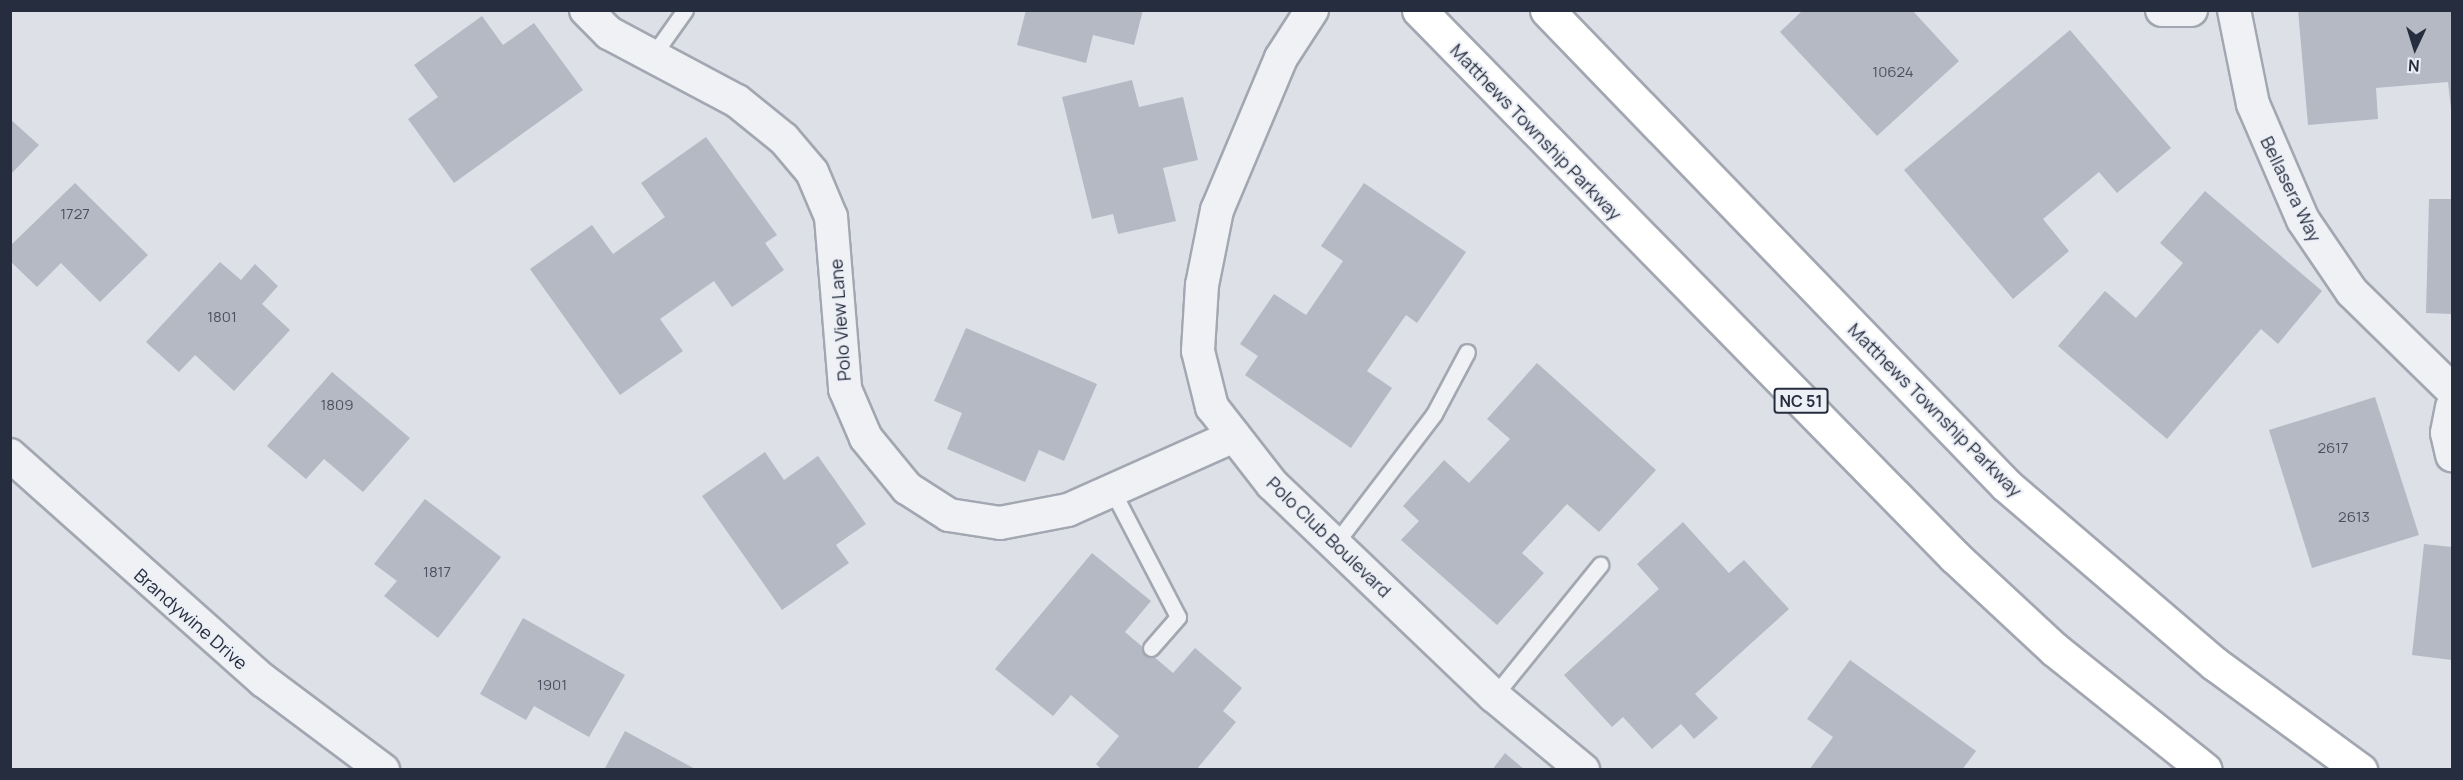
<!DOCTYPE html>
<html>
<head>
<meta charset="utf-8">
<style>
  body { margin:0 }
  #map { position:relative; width:2463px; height:780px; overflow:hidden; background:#dde0e7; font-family:Manrope,sans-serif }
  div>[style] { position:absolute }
  .building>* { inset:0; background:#b4b9c4 }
  .roads { filter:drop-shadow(2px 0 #a2a7b1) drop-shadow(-2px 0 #a2a7b1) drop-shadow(0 2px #a2a7b1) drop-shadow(0 -2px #a2a7b1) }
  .lane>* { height:15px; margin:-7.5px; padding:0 7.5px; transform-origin:7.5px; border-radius:7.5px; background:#eff1f5 }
  .street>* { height:32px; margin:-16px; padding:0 16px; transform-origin:16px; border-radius:16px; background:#eff1f5 }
  .primary>* { height:33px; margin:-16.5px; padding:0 16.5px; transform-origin:16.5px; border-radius:16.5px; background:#fff }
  span { translate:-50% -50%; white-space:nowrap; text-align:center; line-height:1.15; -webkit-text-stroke:4.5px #eceff5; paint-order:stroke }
  .number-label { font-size:15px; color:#4a5060 }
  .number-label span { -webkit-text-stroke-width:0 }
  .shield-label span { padding:2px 4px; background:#eceff5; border:2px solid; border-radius:4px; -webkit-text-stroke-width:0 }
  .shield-label { font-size:16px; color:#262d3e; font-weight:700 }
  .street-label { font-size:18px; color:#262d3e }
  .frame { position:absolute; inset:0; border:12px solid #262d3e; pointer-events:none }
  .north { position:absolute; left:2385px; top:18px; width:60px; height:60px; -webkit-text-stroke:4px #eceff5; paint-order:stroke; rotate:184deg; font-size:16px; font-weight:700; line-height:24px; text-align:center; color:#262d3e }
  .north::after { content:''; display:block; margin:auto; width:21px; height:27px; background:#262d3e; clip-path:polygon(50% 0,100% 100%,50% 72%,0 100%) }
</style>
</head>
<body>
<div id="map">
  <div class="building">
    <i style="clip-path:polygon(1026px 10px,1143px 10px,1134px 45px,1093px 35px,1086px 63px,1017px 45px)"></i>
    <i style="clip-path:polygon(1803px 10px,1912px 10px,1959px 61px,1877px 136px,1780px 32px)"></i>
    <i style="clip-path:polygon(2298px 10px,2452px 10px,2452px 118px,2448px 82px,2376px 88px,2378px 119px,2308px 125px)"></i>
    <i style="clip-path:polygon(482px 16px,503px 45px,534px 23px,583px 90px,454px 183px,408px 119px,438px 97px,414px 65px)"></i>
    <i style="clip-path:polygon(2070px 30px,2171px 148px,2117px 193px,2099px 172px,2043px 219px,2069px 251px,2013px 299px,1904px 170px)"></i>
    <i style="clip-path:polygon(1132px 80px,1139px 107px,1183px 97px,1198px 160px,1163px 168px,1176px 221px,1118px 234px,1113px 214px,1092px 219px,1062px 97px)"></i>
    <i style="clip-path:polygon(10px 119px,39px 145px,10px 175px)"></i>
    <i style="clip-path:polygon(706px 137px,777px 235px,765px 243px,784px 270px,732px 307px,714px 281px,660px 319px,683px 351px,620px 395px,530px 269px,592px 225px,613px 254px,665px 217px,641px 183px)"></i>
    <i style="clip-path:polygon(75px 183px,148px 255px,100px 302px,61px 263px,37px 287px,10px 261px,10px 246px)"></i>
    <i style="clip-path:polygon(1364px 183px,1466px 252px,1417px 323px,1406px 315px,1367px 371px,1392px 388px,1351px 448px,1245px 375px,1258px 356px,1240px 344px,1274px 294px,1306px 315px,1343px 261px,1321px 246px)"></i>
    <i style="clip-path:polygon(2205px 191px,2322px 291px,2278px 344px,2261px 329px,2167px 439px,2058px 346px,2105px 291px,2136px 318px,2183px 263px,2160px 243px)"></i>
    <i style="clip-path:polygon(2429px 199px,2452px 199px,2452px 314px,2426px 313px)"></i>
    <i style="clip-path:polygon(220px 262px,241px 280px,255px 264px,278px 286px,262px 304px,290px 330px,234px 391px,195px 355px,179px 372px,146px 342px)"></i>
    <i style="clip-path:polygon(966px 328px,1097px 384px,1064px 461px,1039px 450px,1025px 482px,947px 449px,962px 413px,934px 401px)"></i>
    <i style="clip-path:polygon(1537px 363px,1656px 470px,1599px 532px,1567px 504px,1522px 553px,1544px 573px,1497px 625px,1401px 540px,1419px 521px,1403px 506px,1444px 460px,1469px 483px,1510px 439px,1487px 419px)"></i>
    <i style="clip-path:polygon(332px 372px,410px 438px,363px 492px,324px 459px,306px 479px,267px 446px)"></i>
    <i style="clip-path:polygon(2375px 397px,2419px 535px,2312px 568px,2269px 430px)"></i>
    <i style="clip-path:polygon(765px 452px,784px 480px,818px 456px,866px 524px,836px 545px,849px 563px,782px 610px,702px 496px)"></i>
    <i style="clip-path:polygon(425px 499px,501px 557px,438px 638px,384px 596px,397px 581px,374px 564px)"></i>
    <i style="clip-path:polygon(1683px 522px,1729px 573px,1744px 560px,1789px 609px,1695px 694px,1718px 718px,1694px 739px,1681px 724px,1652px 749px,1623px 717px,1612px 727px,1564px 675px,1659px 589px,1637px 564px)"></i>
    <i style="clip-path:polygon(2424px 544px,2452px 547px,2452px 660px,2412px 655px)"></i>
    <i style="clip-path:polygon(1092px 553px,1151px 601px,1125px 632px,1173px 673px,1195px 648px,1242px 688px,1223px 711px,1236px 722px,1196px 770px,1102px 770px,1096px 764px,1119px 736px,1071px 695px,1053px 716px,995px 669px)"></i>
    <i style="clip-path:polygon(523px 618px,625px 675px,589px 737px,534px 706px,526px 720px,480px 694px)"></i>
    <i style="clip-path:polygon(1850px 660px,1976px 751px,1962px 770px,1809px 770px,1833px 737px,1807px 719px)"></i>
    <i style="clip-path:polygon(625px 731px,697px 770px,604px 770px)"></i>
    <i style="clip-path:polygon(1505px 753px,1525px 770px,1492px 770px)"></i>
  </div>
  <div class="roads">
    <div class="lane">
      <i style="left:651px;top:58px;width:59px;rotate:-54.7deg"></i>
      <i style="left:1112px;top:490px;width:143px;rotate:62.5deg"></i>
      <i style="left:1178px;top:617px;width:41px;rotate:131.1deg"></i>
      <i style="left:1335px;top:544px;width:163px;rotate:-52.7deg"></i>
      <i style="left:1434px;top:414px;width:70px;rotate:-62deg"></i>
      <i style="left:1494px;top:696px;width:169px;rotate:-51deg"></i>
    </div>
    <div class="street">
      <i style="left:586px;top:10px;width:33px;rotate:45deg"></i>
      <i style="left:609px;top:33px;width:145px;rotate:28deg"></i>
      <i style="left:737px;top:101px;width:60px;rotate:39deg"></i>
      <i style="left:784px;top:139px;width:43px;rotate:49.7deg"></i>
      <i style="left:812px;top:172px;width:49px;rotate:67.1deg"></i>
      <i style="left:831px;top:217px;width:173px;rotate:85.3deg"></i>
      <i style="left:845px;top:389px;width:53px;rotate:66.8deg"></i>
      <i style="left:866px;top:438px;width:65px;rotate:50.6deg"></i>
      <i style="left:907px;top:488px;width:50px;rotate:32.7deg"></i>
      <i style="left:949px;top:515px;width:52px;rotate:8.9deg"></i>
      <i style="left:1000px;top:523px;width:69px;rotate:-10.8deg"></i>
      <i style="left:1068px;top:510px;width:182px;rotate:-24deg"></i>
      <i style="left:1312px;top:10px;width:57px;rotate:122.9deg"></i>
      <i style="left:1281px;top:58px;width:165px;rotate:112.8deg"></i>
      <i style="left:1217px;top:210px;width:76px;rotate:101.3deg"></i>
      <i style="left:1202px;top:285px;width:66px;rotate:93.5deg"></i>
      <i style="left:1198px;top:351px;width:58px;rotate:76deg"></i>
      <i style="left:1212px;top:407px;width:98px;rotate:52.1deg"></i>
      <i style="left:1272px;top:484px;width:307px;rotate:43.7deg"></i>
      <i style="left:1494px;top:696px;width:116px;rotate:39.7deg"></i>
      <i style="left:2162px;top:10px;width:29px"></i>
      <i style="left:2234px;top:10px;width:96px;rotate:78.6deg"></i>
      <i style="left:2253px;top:104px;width:126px;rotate:66.7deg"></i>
      <i style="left:2303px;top:220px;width:87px;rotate:55.8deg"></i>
      <i style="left:2352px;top:292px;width:140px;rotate:44.4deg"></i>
      <i style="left:2452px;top:407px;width:26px;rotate:101deg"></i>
      <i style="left:2447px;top:433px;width:23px;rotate:77deg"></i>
      <i style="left:10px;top:455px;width:340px;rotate:41.7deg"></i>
      <i style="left:264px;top:681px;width:149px;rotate:36.8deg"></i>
    </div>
    <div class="primary">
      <i style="left:1419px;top:10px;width:766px;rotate:45.58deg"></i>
      <i style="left:1955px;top:557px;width:135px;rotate:42.9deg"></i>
      <i style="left:2054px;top:649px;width:193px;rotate:38.7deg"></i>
      <i style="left:1547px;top:10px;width:661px;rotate:45.98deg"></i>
      <i style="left:2006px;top:485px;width:275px;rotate:40.6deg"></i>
      <i style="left:2215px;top:664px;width:180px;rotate:36.2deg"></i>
    </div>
  </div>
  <div class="number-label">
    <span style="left:1893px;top:72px">10624</span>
    <span style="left:75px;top:214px">1727</span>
    <span style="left:222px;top:317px">1801</span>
    <span style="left:337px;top:405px">1809</span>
    <span style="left:2333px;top:448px">2617</span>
    <span style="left:2354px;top:517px">2613</span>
    <span style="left:437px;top:572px">1817</span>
    <span style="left:552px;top:685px">1901</span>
  </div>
  <div class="shield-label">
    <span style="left:1801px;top:401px">NC 51</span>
  </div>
  <div class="street-label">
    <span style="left:1536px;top:132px;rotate:46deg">Matthews Township Parkway</span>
    <span style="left:2291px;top:189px;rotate:64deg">Bellasera Way</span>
    <span style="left:840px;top:320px;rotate:-94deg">Polo View Lane</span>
    <span style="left:1935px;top:410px;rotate:45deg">Matthews Township Parkway</span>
    <span style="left:1329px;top:537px;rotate:44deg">Polo Club Boulevard</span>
    <span style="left:191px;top:619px;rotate:41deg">Brandywine Drive</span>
  </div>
  <div class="frame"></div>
  <div class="north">N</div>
</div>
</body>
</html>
